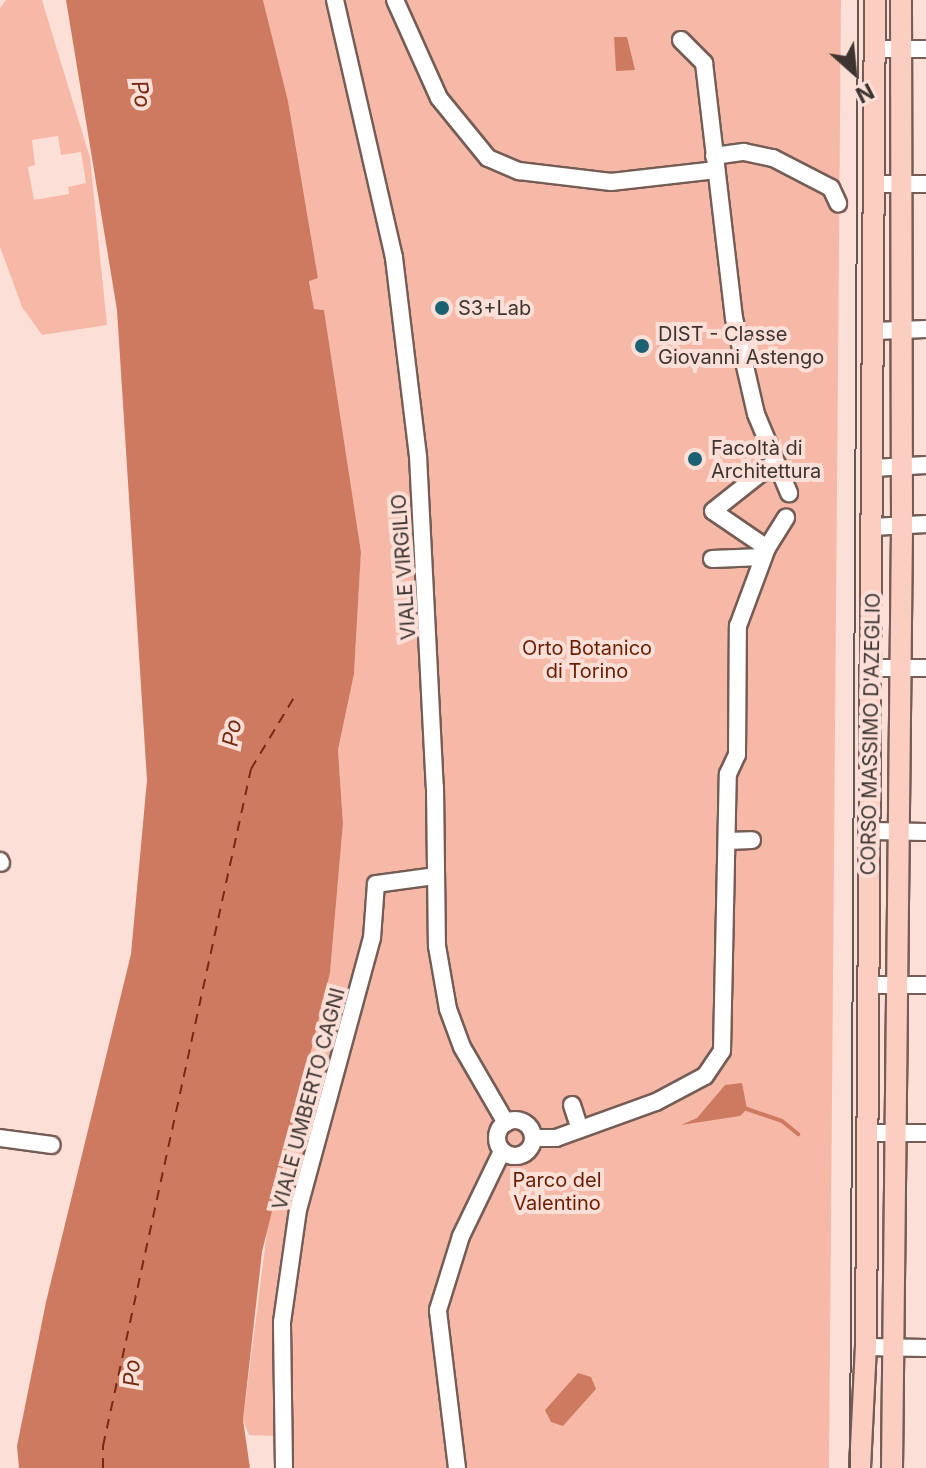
<!DOCTYPE html>
<html>
<head>
<meta charset="utf-8">
<style>
  body { margin:0 }
  #map { position:relative; width:926px; height:1468px; overflow:hidden; background:#fce0d8; font-family:Inter,sans-serif }
  div>[style] { position:absolute }
  .green>* { inset:0; background:#f7b9a7 }
  .water>* { inset:0; background:#ce7a61 }
  .stream>* { height:4px; margin:-2px; padding:0 2px; transform-origin:2px; border-radius:2px; background:#ce7a61 }
  .ferry>* { height:2px; margin-top:-1px; transform-origin:0; background:repeating-linear-gradient(90deg,#772a11 0 10px,transparent 0 18px) }
  .roads { filter:drop-shadow(2px 0 #755d56) drop-shadow(-2px 0 #755d56) drop-shadow(0 2px #755d56) drop-shadow(0 -2px #755d56) }
  .minor>* { height:16px; margin:-8px; padding:0 8px; transform-origin:8px; border-radius:8px; background:#fff }
  .minor>.ring { margin:-8px; padding:0; box-sizing:content-box; background:none; border:16px solid #fff; border-radius:50% }
  .major>* { height:20px; margin:-10px; padding:0 10px; transform-origin:10px; border-radius:10px; background:#fbcec1 }
  .tram>* { height:2px; margin:-1px; padding:0 1px; transform-origin:1px; border-radius:1px; background:#655753 }
  .dots>* { width:22px; height:22px; translate:-50% -50%; box-sizing:border-box; border:4px solid #fce0d8; border-radius:50% }
  span { translate:-50% -50%; white-space:nowrap; text-align:center; line-height:1.15; -webkit-text-stroke:8px #fce0d8; paint-order:stroke }
  .poi-label { font-size:20px; color:#3e3430 }
  .left { translate:0 -50%; text-align:left }
  .street-label { font-size:20px; color:#3e3430 }
  .park-label { font-size:20px; color:#6a1e04 }
  .water-label { font-size:22px; color:#772a11; font-style:italic }
  .north { position:absolute; left:814px; top:32px; width:80px; height:80px; -webkit-text-stroke:6px #fce0d8; paint-order:stroke; rotate:153deg; font-size:22px; font-weight:700; line-height:32px; text-align:center; color:#3e3430 }
  .north::after { content:''; display:block; margin:auto; width:28px; height:36px; background:#3e3430; clip-path:polygon(50% 0,100% 100%,50% 72%,0 100%) }
</style>
</head>
<body>
<div id="map">
  <div class="green">
    <i style="clip-path:polygon(evenodd,6px 0,42px 0,90px 158px,107px 325px,42px 335px,22px 307px,0 247px,0 8px,6px 0,58px 136px,61px 155px,81px 152px,86px 183px,68px 187px,69px 194px,34px 200px,28px 167px,35px 165px,32px 140px,58px 136px)"></i>
    <i style="clip-path:polygon(263px 0,841px 0,829px 1468px,276px 1468px,275px 1436px,249px 1435px,243px 1420px,270px 1208px,330px 973px,343px 823px,338px 750px,354px 674px,361px 552px,324px 310px,314px 309px,309px 280px,318px 278px,288px 101px)"></i>
  </div>
  <div class="water">
    <i style="clip-path:polygon(66px 0,263px 0,288px 101px,318px 278px,309px 281px,314px 309px,324px 310px,361px 552px,354px 674px,338px 750px,343px 823px,330px 973px,262px 1252px,243px 1420px,250px 1468px,19px 1468px,17px 1446px,46px 1302px,131px 954px,147px 780px,117px 310px)"></i>
    <i style="clip-path:polygon(614px 37px,627px 37px,635px 70px,616px 71px)"></i>
    <i style="clip-path:polygon(742px 1083px,747px 1109px,740px 1116px,681px 1125px,697px 1118px,725px 1085px)"></i>
    <i style="clip-path:polygon(578px 1373px,591px 1377px,596px 1389px,563px 1426px,551px 1422px,545px 1410px)"></i>
  </div>
  <div class="stream">
    <i style="left:744px;top:1108px;width:40px;rotate:18.9deg"></i>
    <i style="left:782px;top:1121px;width:21px;rotate:39deg"></i>
  </div>
  <div class="ferry">
    <i style="left:103px;top:1468px;width:22px;rotate:-90deg"></i>
    <i style="left:103px;top:1446px;width:693px;rotate:-77.67deg"></i>
    <i style="left:251px;top:769px;width:82px;rotate:-59deg"></i>
  </div>
  <div class="roads">
    <div class="minor">
      <i style="left:335px;top:0;width:265px;rotate:77.1deg"></i>
      <i style="left:394px;top:258px;width:199px;rotate:83.1deg"></i>
      <i style="left:418px;top:456px;width:331px;rotate:87.1deg"></i>
      <i style="left:435px;top:787px;width:159px;rotate:89.3deg"></i>
      <i style="left:437px;top:946px;width:64px;rotate:80.1deg"></i>
      <i style="left:448px;top:1009px;width:40px;rotate:69.8deg"></i>
      <i style="left:462px;top:1047px;width:88px;rotate:59.9deg"></i>
      <i style="left:395px;top:0;width:107px;rotate:65.8deg"></i>
      <i style="left:439px;top:98px;width:77px;rotate:50.8deg"></i>
      <i style="left:488px;top:158px;width:34px;rotate:23deg"></i>
      <i style="left:519px;top:171px;width:93px;rotate:6.8deg"></i>
      <i style="left:611px;top:182px;width:106px;rotate:-6.5deg"></i>
      <i style="left:681px;top:40px;width:33px;rotate:45deg"></i>
      <i style="left:704px;top:63px;width:257px;rotate:83.3deg"></i>
      <i style="left:734px;top:318px;width:98px;rotate:77.1deg"></i>
      <i style="left:756px;top:414px;width:86px;rotate:67.3deg"></i>
      <i style="left:874px;top:49px;width:52px"></i>
      <i style="left:714px;top:156px;width:30px;rotate:-8deg"></i>
      <i style="left:744px;top:152px;width:30px;rotate:12deg"></i>
      <i style="left:773px;top:158px;width:65px;rotate:27.3deg"></i>
      <i style="left:831px;top:188px;width:17px;rotate:65deg"></i>
      <i style="left:874px;top:184px;width:52px"></i>
      <i style="left:874px;top:331px;width:52px;rotate:-2.2deg"></i>
      <i style="left:873px;top:468px;width:53px;rotate:-3.2deg"></i>
      <i style="left:873px;top:527px;width:53px;rotate:-3.2deg"></i>
      <i style="left:767px;top:548px;width:65px;rotate:-145.6deg"></i>
      <i style="left:713px;top:511px;width:79px;rotate:-38.3deg"></i>
      <i style="left:712px;top:559px;width:51px;rotate:-2.2deg"></i>
      <i style="left:871px;top:668px;width:55px"></i>
      <i style="left:870px;top:831px;width:56px;rotate:1deg"></i>
      <i style="left:727px;top:841px;width:25px;rotate:-2deg"></i>
      <i style="left:0;top:861px;width:2px;rotate:63deg"></i>
      <i style="left:868px;top:985px;width:58px"></i>
      <i style="left:572px;top:1105px;width:25px;rotate:72deg"></i>
      <i class="ring" style="left:497px;top:1120px;width:20px;height:20px"></i>
      <i style="left:866px;top:1133px;width:60px"></i>
      <i style="left:0;top:1138px;width:52px;rotate:7.7deg"></i>
      <i style="left:533px;top:1138px;width:23px"></i>
      <i style="left:556px;top:1138px;width:106px;rotate:-19.8deg"></i>
      <i style="left:656px;top:1102px;width:55px;rotate:-28deg"></i>
      <i style="left:705px;top:1076px;width:30px;rotate:-56deg"></i>
      <i style="left:722px;top:1051px;width:277px;rotate:-88.8deg"></i>
      <i style="left:728px;top:774px;width:21px;rotate:-65deg"></i>
      <i style="left:737px;top:755px;width:129px;rotate:-89.6deg"></i>
      <i style="left:738px;top:626px;width:83px;rotate:-69.6deg"></i>
      <i style="left:767px;top:548px;width:36px;rotate:-58deg"></i>
      <i style="left:866px;top:1347px;width:60px;rotate:1deg"></i>
      <i style="left:284px;top:1468px;width:146px;rotate:-90.8deg"></i>
      <i style="left:282px;top:1322px;width:113px;rotate:-81.9deg"></i>
      <i style="left:298px;top:1210px;width:282px;rotate:-74.8deg"></i>
      <i style="left:372px;top:938px;width:54px;rotate:-85.8deg"></i>
      <i style="left:376px;top:884px;width:60px;rotate:-7.7deg"></i>
      <i style="left:457px;top:1468px;width:159px;rotate:-96.9deg"></i>
      <i style="left:438px;top:1310px;width:77px;rotate:-72.7deg"></i>
      <i style="left:461px;top:1236px;width:94px;rotate:-64.2deg"></i>
    </div>
    <div class="major">
      <i style="left:860px;top:1468px;width:121px;rotate:-87.2deg"></i>
      <i style="left:866px;top:1347px;width:1347px;rotate:-89.62deg"></i>
      <i style="left:892px;top:1468px;width:942px;rotate:-89.39deg"></i>
      <i style="left:902px;top:526px;width:526px;rotate:-90.11deg"></i>
    </div>
  </div>
  <div class="tram">
    <i style="left:850px;top:1468px;width:1468px;rotate:-89.69deg"></i>
  </div>
  <div class="dots">
    <i style="left:442px;top:308px;background:#1b6172"></i>
    <i style="left:642px;top:346px;background:#1b6172"></i>
    <i style="left:695px;top:459px;background:#1b6172"></i>
  </div>
  <div class="poi-label">
    <span class="left" style="left:458px;top:308px">S3+Lab</span>
    <span class="left" style="left:658px;top:346px">DIST - Classe<br>Giovanni Astengo</span>
    <span class="left" style="left:711px;top:460px">Facoltà di<br>Architettura</span>
  </div>
  <div class="street-label">
    <span style="left:404px;top:567px;rotate:-94deg">VIALE VIRGILIO</span>
    <span style="left:871px;top:734px;rotate:-89deg">CORSO MASSIMO D'AZEGLIO</span>
    <span style="left:309px;top:1099px;rotate:-75deg">VIALE UMBERTO CAGNI</span>
  </div>
  <div class="park-label">
    <span style="left:587px;top:660px">Orto Botanico<br>di Torino</span>
    <span style="left:557px;top:1192px">Parco del<br>Valentino</span>
  </div>
  <div class="water-label">
    <span style="left:141px;top:94px;rotate:80deg">Po</span>
    <span style="left:232px;top:733px;rotate:-81deg">Po</span>
    <span style="left:132px;top:1373px;rotate:-89deg">Po</span>
  </div>
  <div class="north">N</div>
</div>
</body>
</html>
